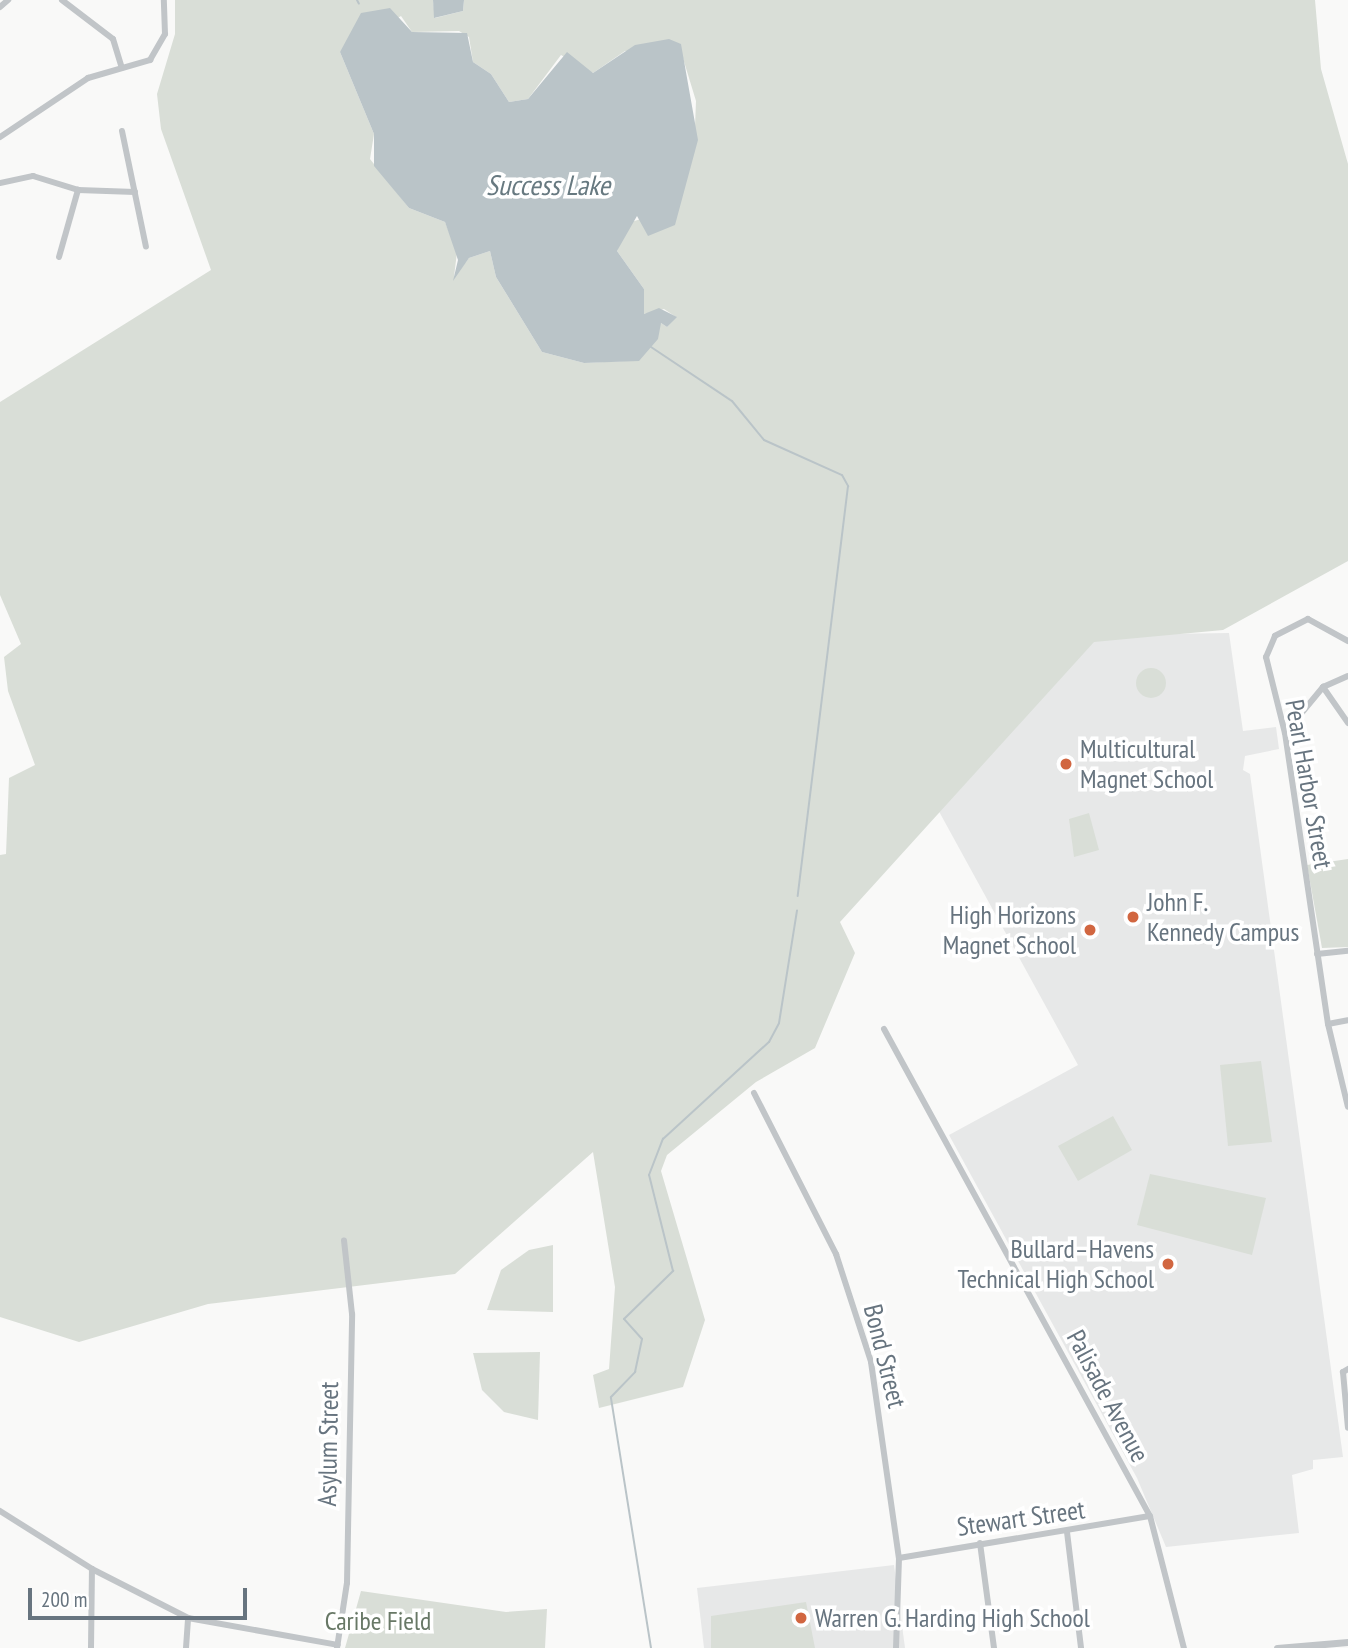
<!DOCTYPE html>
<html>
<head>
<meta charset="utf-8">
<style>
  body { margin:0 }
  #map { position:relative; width:1348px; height:1648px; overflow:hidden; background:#f9f9f8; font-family:"PT Sans Narrow",sans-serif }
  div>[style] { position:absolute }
  .built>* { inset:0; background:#e7e8e8 }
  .green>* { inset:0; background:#d9ded7 }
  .round { border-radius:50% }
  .water>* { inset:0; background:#bac4c8 }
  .stream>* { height:2px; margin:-1px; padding:0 1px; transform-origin:1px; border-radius:1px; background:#bac4c8 }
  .minor>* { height:6px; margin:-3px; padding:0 3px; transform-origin:3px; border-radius:3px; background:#c1c5c8 }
  .tertiary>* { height:7px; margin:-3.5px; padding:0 3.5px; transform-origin:3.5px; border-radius:3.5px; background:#c1c5c8 }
  .dots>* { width:19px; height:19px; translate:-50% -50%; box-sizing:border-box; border:4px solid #fff; border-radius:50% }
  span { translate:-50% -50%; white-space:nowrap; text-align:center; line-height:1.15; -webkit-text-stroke:7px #fff; paint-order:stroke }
  .poi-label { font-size:26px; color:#67747f }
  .left { translate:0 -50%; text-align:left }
  .right { translate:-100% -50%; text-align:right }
  .street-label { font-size:26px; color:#67747f }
  .park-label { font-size:26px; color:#687866 }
  .water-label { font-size:28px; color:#677980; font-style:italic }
  .scale { position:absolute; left:28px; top:1588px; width:219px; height:32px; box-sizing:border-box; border:4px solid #67747f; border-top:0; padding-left:9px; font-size:21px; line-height:24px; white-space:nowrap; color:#67747f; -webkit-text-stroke:5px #fff; paint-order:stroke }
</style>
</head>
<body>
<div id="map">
  <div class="built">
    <i style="clip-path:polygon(1229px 633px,1243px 731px,1276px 727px,1279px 749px,1245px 756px,1243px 770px,1250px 774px,1343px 1457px,1313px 1460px,1313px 1469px,1292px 1475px,1299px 1533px,1166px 1547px,1137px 1478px,949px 1135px,1078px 1065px,936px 806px,1095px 635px)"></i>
    <i style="clip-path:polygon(894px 1565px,905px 1648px,704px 1648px,697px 1588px)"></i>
  </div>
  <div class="green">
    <i style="clip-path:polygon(evenodd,175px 0,433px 0,435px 18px,463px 11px,464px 0,1315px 0,1321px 69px,1348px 164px,1348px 561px,1223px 630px,1094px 642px,840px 922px,855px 953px,815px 1048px,756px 1082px,667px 1155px,661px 1171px,705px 1320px,683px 1387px,599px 1408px,593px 1375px,609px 1369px,615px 1287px,593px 1152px,455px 1274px,208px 1304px,79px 1342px,0 1317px,0 855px,6px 854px,9px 778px,35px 765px,8px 691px,4px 657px,21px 644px,0 595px,0 402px,211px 270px,161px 129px,157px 94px,175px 34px,175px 0,401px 16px,412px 32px,459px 31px,469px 37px,473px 62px,491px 74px,509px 102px,528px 99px,561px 55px,593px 73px,625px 51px,682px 55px,696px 101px,694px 152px,641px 219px,628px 223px,617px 251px,644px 289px,644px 314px,664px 309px,676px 317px,667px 327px,661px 323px,625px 361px,584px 363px,542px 352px,496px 277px,490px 251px,469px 258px,454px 277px,457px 252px,445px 222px,409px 208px,370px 159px,374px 134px,340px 52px,401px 16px)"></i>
    <i class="round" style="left:1136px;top:668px;width:30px;height:30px"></i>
    <i style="clip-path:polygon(1089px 813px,1099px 850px,1074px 857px,1069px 819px)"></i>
    <i style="clip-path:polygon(1348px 859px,1348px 947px,1322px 948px,1307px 865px)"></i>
    <i style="clip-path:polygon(1261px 1061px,1272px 1142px,1228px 1146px,1220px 1065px)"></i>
    <i style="clip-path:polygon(1113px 1116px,1132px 1150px,1078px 1181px,1058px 1146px)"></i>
    <i style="clip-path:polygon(1150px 1174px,1266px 1198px,1252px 1255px,1137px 1225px)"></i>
    <i style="clip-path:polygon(553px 1245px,553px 1312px,487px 1310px,501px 1270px,529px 1250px)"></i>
    <i style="clip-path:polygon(540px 1352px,538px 1420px,504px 1412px,482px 1390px,473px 1353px)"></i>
    <i style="clip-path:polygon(361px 1591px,506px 1612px,547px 1609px,545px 1648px,345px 1648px)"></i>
    <i style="clip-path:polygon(806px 1602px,815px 1648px,711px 1648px,711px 1616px)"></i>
  </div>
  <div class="water">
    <i style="clip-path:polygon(433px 0,464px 0,463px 11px,434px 18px)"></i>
    <i style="clip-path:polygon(390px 8px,412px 32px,467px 33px,473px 62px,491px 74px,509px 102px,528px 99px,567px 52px,593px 73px,635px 45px,669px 39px,681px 44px,698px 140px,675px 225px,648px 236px,637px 216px,617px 251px,644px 289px,644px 314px,659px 308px,677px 317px,667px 327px,661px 323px,658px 339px,639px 361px,584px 363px,542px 352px,496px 277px,490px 251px,469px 258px,453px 281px,458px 260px,445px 222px,409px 208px,374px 166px,374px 134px,340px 52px,361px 13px)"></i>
  </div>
  <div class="stream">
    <i style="left:357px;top:0;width:4px;rotate:63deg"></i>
    <i style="left:651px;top:347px;width:97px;rotate:33.7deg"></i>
    <i style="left:732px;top:401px;width:50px;rotate:50.6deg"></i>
    <i style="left:764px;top:440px;width:85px;rotate:24.2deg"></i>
    <i style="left:842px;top:475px;width:13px;rotate:61deg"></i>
    <i style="left:848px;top:486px;width:413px;rotate:97deg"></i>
    <i style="left:651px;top:1648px;width:254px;rotate:-99.1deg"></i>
    <i style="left:611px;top:1397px;width:35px;rotate:-46deg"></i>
    <i style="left:635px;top:1372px;width:34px;rotate:-78deg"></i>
    <i style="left:642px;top:1339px;width:27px;rotate:-132deg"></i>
    <i style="left:624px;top:1319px;width:69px;rotate:-44.4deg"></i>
    <i style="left:673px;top:1271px;width:99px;rotate:-104deg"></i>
    <i style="left:649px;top:1175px;width:39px;rotate:-69deg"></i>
    <i style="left:663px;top:1139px;width:144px;rotate:-42.5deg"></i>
    <i style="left:769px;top:1042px;width:21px;rotate:-62deg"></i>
    <i style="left:779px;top:1023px;width:114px;rotate:-80.9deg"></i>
  </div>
  <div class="minor">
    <i style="left:62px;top:0;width:64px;rotate:37.4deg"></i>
    <i style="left:113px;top:39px;width:30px;rotate:73deg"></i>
    <i style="left:0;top:7px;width:11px;rotate:-41deg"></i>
    <i style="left:122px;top:131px;width:118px;rotate:78.3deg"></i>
    <i style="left:0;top:137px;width:106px;rotate:-33.8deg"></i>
    <i style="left:88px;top:78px;width:65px;rotate:-16.2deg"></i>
    <i style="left:150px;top:60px;width:30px;rotate:-60deg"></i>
    <i style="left:165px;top:34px;width:34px;rotate:-92deg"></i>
    <i style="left:0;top:183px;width:34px;rotate:-12deg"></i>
    <i style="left:33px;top:176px;width:47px;rotate:17.3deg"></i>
    <i style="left:78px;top:190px;width:57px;rotate:2deg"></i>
    <i style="left:59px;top:257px;width:70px;rotate:-74.2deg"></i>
    <i style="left:1348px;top:641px;width:46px;rotate:-151.2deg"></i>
    <i style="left:1308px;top:619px;width:37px;rotate:153deg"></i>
    <i style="left:1275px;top:636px;width:23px;rotate:113deg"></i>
    <i style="left:1266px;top:657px;width:78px;rotate:76deg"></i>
    <i style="left:1285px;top:733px;width:294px;rotate:81.6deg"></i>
    <i style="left:1328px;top:1024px;width:85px;rotate:76.5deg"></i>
    <i style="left:1323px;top:687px;width:44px;rotate:55.2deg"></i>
    <i style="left:1285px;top:733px;width:60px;rotate:-50.4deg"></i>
    <i style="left:1323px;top:687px;width:27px;rotate:-24deg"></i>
    <i style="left:1317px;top:954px;width:31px;rotate:-6deg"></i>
    <i style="left:1328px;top:1024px;width:20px;rotate:-11deg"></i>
    <i style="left:884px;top:1029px;width:555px;rotate:61.36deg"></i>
    <i style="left:1150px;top:1516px;width:136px;rotate:75.6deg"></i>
    <i style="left:754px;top:1093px;width:181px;rotate:63deg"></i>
    <i style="left:836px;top:1254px;width:114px;rotate:72deg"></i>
    <i style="left:871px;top:1362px;width:198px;rotate:81.9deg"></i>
    <i style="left:899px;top:1558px;width:90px;rotate:91.9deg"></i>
    <i style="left:1348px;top:1369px;width:6px;rotate:149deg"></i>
    <i style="left:1343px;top:1372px;width:56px;rotate:84.9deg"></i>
    <i style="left:0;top:1511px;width:109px;rotate:32.2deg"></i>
    <i style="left:92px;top:1569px;width:108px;rotate:27deg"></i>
    <i style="left:188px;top:1618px;width:152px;rotate:10.2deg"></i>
    <i style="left:1067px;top:1532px;width:117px;rotate:83.1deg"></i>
    <i style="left:980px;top:1543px;width:106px;rotate:82.4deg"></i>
    <i style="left:899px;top:1558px;width:254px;rotate:-9.5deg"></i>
    <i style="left:91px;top:1648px;width:79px;rotate:-89.3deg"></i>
    <i style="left:186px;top:1648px;width:30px;rotate:-86deg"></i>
    <i style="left:337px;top:1648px;width:66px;rotate:-81.3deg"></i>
    <i style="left:347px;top:1583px;width:269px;rotate:-88.9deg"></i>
    <i style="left:352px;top:1314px;width:74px;rotate:-96.2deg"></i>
  </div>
  <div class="tertiary">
    <i style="left:1277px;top:1648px;width:71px;rotate:-4.8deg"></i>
  </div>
  <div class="dots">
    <i style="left:1066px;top:764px;background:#d16640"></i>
    <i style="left:1133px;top:917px;background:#d16640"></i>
    <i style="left:1090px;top:930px;background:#d16640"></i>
    <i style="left:1168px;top:1264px;background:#d16640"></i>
    <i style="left:801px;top:1618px;background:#d16640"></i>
  </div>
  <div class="poi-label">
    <span class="left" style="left:1080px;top:764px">Multicultural<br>Magnet School</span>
    <span class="left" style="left:1147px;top:917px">John F.<br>Kennedy Campus</span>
    <span class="right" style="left:1076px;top:930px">High Horizons<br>Magnet School</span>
    <span class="right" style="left:1154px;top:1264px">Bullard–Havens<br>Technical High School</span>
    <span class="left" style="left:815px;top:1618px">Warren G. Harding High School</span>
  </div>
  <div class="street-label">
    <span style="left:1309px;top:784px;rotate:80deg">Pearl Harbor Street</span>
    <span style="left:885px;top:1356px;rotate:76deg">Bond Street</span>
    <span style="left:1108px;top:1396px;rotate:62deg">Palisade Avenue</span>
    <span style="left:328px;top:1444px;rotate:-89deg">Asylum Street</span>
    <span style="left:1021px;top:1518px;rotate:-8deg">Stewart Street</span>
  </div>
  <div class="park-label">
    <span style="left:378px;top:1621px">Caribe Field</span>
  </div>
  <div class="water-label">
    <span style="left:548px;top:185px">Success Lake</span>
  </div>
  <div class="scale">200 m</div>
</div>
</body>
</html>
